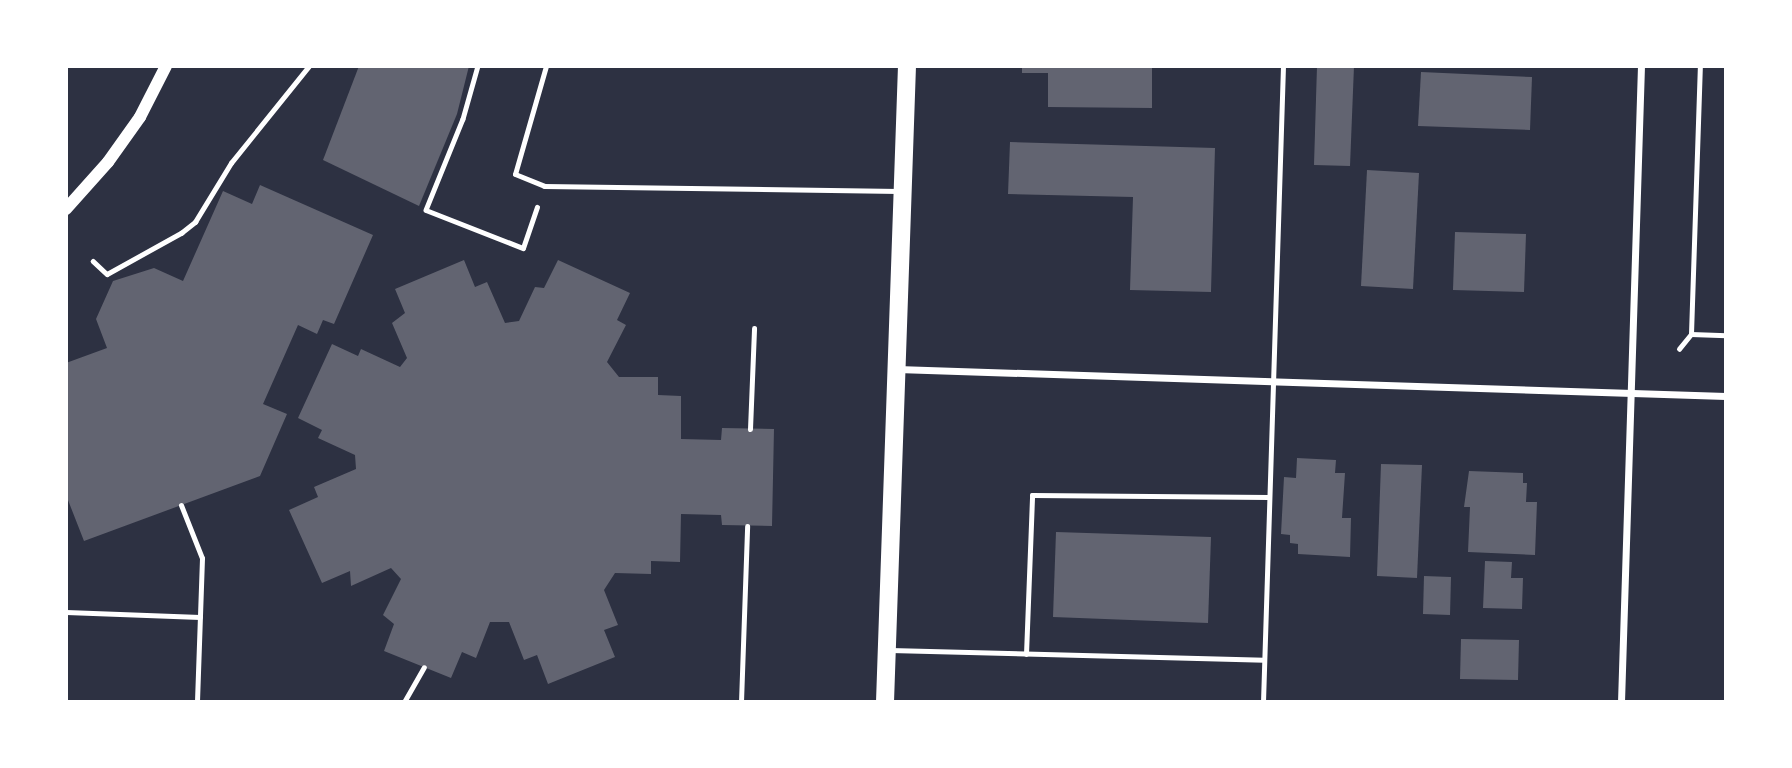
<!DOCTYPE html>
<html>
<head>
<meta charset="utf-8">
<style>
  body { margin:0 }
  #map { position:relative; width:1792px; height:768px; overflow:hidden; background:#2d3142; font-family:Barlow,sans-serif }
  div>[style] { position:absolute }
  .building>* { inset:0; background:#626471 }
  .path>* { height:4.5px; margin:-2.25px; padding:0 2.25px; transform-origin:2.25px; border-radius:2.25px; background:#fff }
  .service>* { height:5px; margin:-2.5px; padding:0 2.5px; transform-origin:2.5px; border-radius:2.5px; background:#fff }
  .minor>* { height:7px; margin:-3.5px; padding:0 3.5px; transform-origin:3.5px; border-radius:3.5px; background:#fff }
  .tertiary>* { height:12px; margin:-6px; padding:0 6px; transform-origin:6px; border-radius:6px; background:#fff }
  .primary>* { height:18px; margin:-9px; padding:0 9px; transform-origin:9px; border-radius:9px; background:#fff }
  span { translate:-50% -50%; white-space:nowrap; text-align:center; line-height:1.15; -webkit-text-stroke:7px #fff; paint-order:stroke }
  .frame { position:absolute; inset:0; border:68px solid #fff; pointer-events:none }
</style>
</head>
<body>
<div id="map">
  <div class="building">
    <i style="clip-path:polygon(359px 66px,469px 66px,457px 114px,419px 206px,323px 160px)"></i>
    <i style="clip-path:polygon(1022px 66px,1152px 66px,1152px 108px,1048px 107px,1048px 73px,1022px 73px)"></i>
    <i style="clip-path:polygon(1317px 66px,1354px 66px,1350px 166px,1314px 165px)"></i>
    <i style="clip-path:polygon(1421px 72px,1532px 77px,1530px 130px,1418px 126px)"></i>
    <i style="clip-path:polygon(1010px 142px,1215px 148px,1211px 292px,1130px 290px,1133px 197px,1008px 194px)"></i>
    <i style="clip-path:polygon(1367px 170px,1419px 173px,1413px 289px,1361px 286px)"></i>
    <i style="clip-path:polygon(260px 185px,373px 235px,334px 324px,323px 320px,317px 334px,298px 325px,263px 404px,287px 414px,260px 476px,84px 541px,66px 495px,66px 363px,107px 348px,96px 319px,113px 281px,154px 268px,183px 281px,223px 191px,252px 204px)"></i>
    <i style="clip-path:polygon(1455px 232px,1526px 234px,1524px 292px,1453px 290px)"></i>
    <i style="clip-path:polygon(464px 260px,475px 287px,487px 282px,505px 323px,519px 321px,535px 287px,544px 288px,558px 260px,630px 293px,617px 320px,626px 325px,607px 362px,619px 377px,658px 377px,658px 395px,681px 396px,681px 439px,721px 440px,722px 428px,774px 429px,772px 526px,722px 525px,721px 515px,681px 514px,680px 562px,651px 561px,651px 574px,615px 573px,604px 590px,618px 625px,604px 630px,615px 657px,548px 684px,537px 655px,524px 660px,509px 622px,490px 622px,476px 658px,462px 652px,451px 678px,384px 651px,394px 624px,383px 615px,401px 579px,391px 568px,351px 586px,350px 571px,322px 583px,289px 510px,318px 497px,314px 487px,356px 469px,355px 455px,318px 438px,322px 430px,298px 418px,332px 344px,358px 356px,361px 349px,400px 367px,407px 358px,392px 323px,405px 313px,395px 289px)"></i>
    <i style="clip-path:polygon(1297px 458px,1336px 460px,1335px 473px,1345px 473px,1342px 518px,1351px 518px,1350px 557px,1298px 554px,1298px 544px,1290px 543px,1290px 535px,1281px 534px,1284px 477px,1296px 478px)"></i>
    <i style="clip-path:polygon(1381px 464px,1422px 465px,1417px 578px,1377px 576px)"></i>
    <i style="clip-path:polygon(1469px 471px,1523px 473px,1523px 483px,1527px 483px,1526px 502px,1537px 502px,1535px 555px,1468px 552px,1470px 507px,1464px 507px)"></i>
    <i style="clip-path:polygon(1056px 532px,1211px 537px,1208px 623px,1053px 617px)"></i>
    <i style="clip-path:polygon(1485px 561px,1512px 562px,1511px 578px,1523px 578px,1522px 609px,1483px 608px)"></i>
    <i style="clip-path:polygon(1424px 576px,1451px 577px,1450px 615px,1423px 614px)"></i>
    <i style="clip-path:polygon(1461px 639px,1519px 640px,1518px 680px,1460px 679px)"></i>
  </div>
  <div class="path">
    <i style="left:478px;top:66px;width:55px;rotate:105.8deg"></i>
    <i style="left:463px;top:119px;width:98px;rotate:112.1deg"></i>
    <i style="left:426px;top:210px;width:104px;rotate:21.4deg"></i>
    <i style="left:523px;top:248px;width:43px;rotate:-71.1deg"></i>
    <i style="left:93px;top:261px;width:19px;rotate:43deg"></i>
    <i style="left:107px;top:274px;width:85px;rotate:-29deg"></i>
    <i style="left:181px;top:233px;width:18px;rotate:-38deg"></i>
    <i style="left:195px;top:222px;width:69px;rotate:-58.6deg"></i>
    <i style="left:231px;top:163px;width:124px;rotate:-51.2deg"></i>
    <i style="left:1691px;top:334px;width:268px;rotate:-88.1deg"></i>
    <i style="left:1679px;top:349px;width:19px;rotate:-51deg"></i>
    <i style="left:1691px;top:334px;width:35px;rotate:2deg"></i>
  </div>
  <div class="service">
    <i style="left:546px;top:66px;width:112px;rotate:106deg"></i>
    <i style="left:515px;top:174px;width:31px;rotate:22deg"></i>
    <i style="left:544px;top:186px;width:355px;rotate:0.8deg"></i>
    <i style="left:750px;top:429px;width:101px;rotate:-87.7deg"></i>
    <i style="left:181px;top:505px;width:57px;rotate:68.4deg"></i>
    <i style="left:202px;top:558px;width:144px;rotate:92deg"></i>
    <i style="left:66px;top:612px;width:134px;rotate:2.1deg"></i>
    <i style="left:890px;top:650px;width:374px;rotate:1.5deg"></i>
    <i style="left:1026px;top:654px;width:159px;rotate:-87.8deg"></i>
    <i style="left:1032px;top:495px;width:237px;rotate:0.5deg"></i>
    <i style="left:404px;top:702px;width:40px;rotate:-60.3deg"></i>
    <i style="left:741px;top:702px;width:176px;rotate:-88deg"></i>
    <i style="left:1263px;top:702px;width:636px;rotate:-88.2deg"></i>
  </div>
  <div class="minor">
    <i style="left:897px;top:369px;width:829px;rotate:1.87deg"></i>
    <i style="left:1621px;top:702px;width:636px;rotate:-88.2deg"></i>
  </div>
  <div class="tertiary">
    <i style="left:66px;top:209px;width:63px;rotate:-48.2deg"></i>
    <i style="left:108px;top:162px;width:55px;rotate:-54.6deg"></i>
    <i style="left:140px;top:117px;width:57px;rotate:-63deg"></i>
  </div>
  <div class="primary">
    <i style="left:885px;top:702px;width:636px;rotate:-88.02deg"></i>
  </div>
  <div class="frame"></div>
</div>
</body>
</html>
